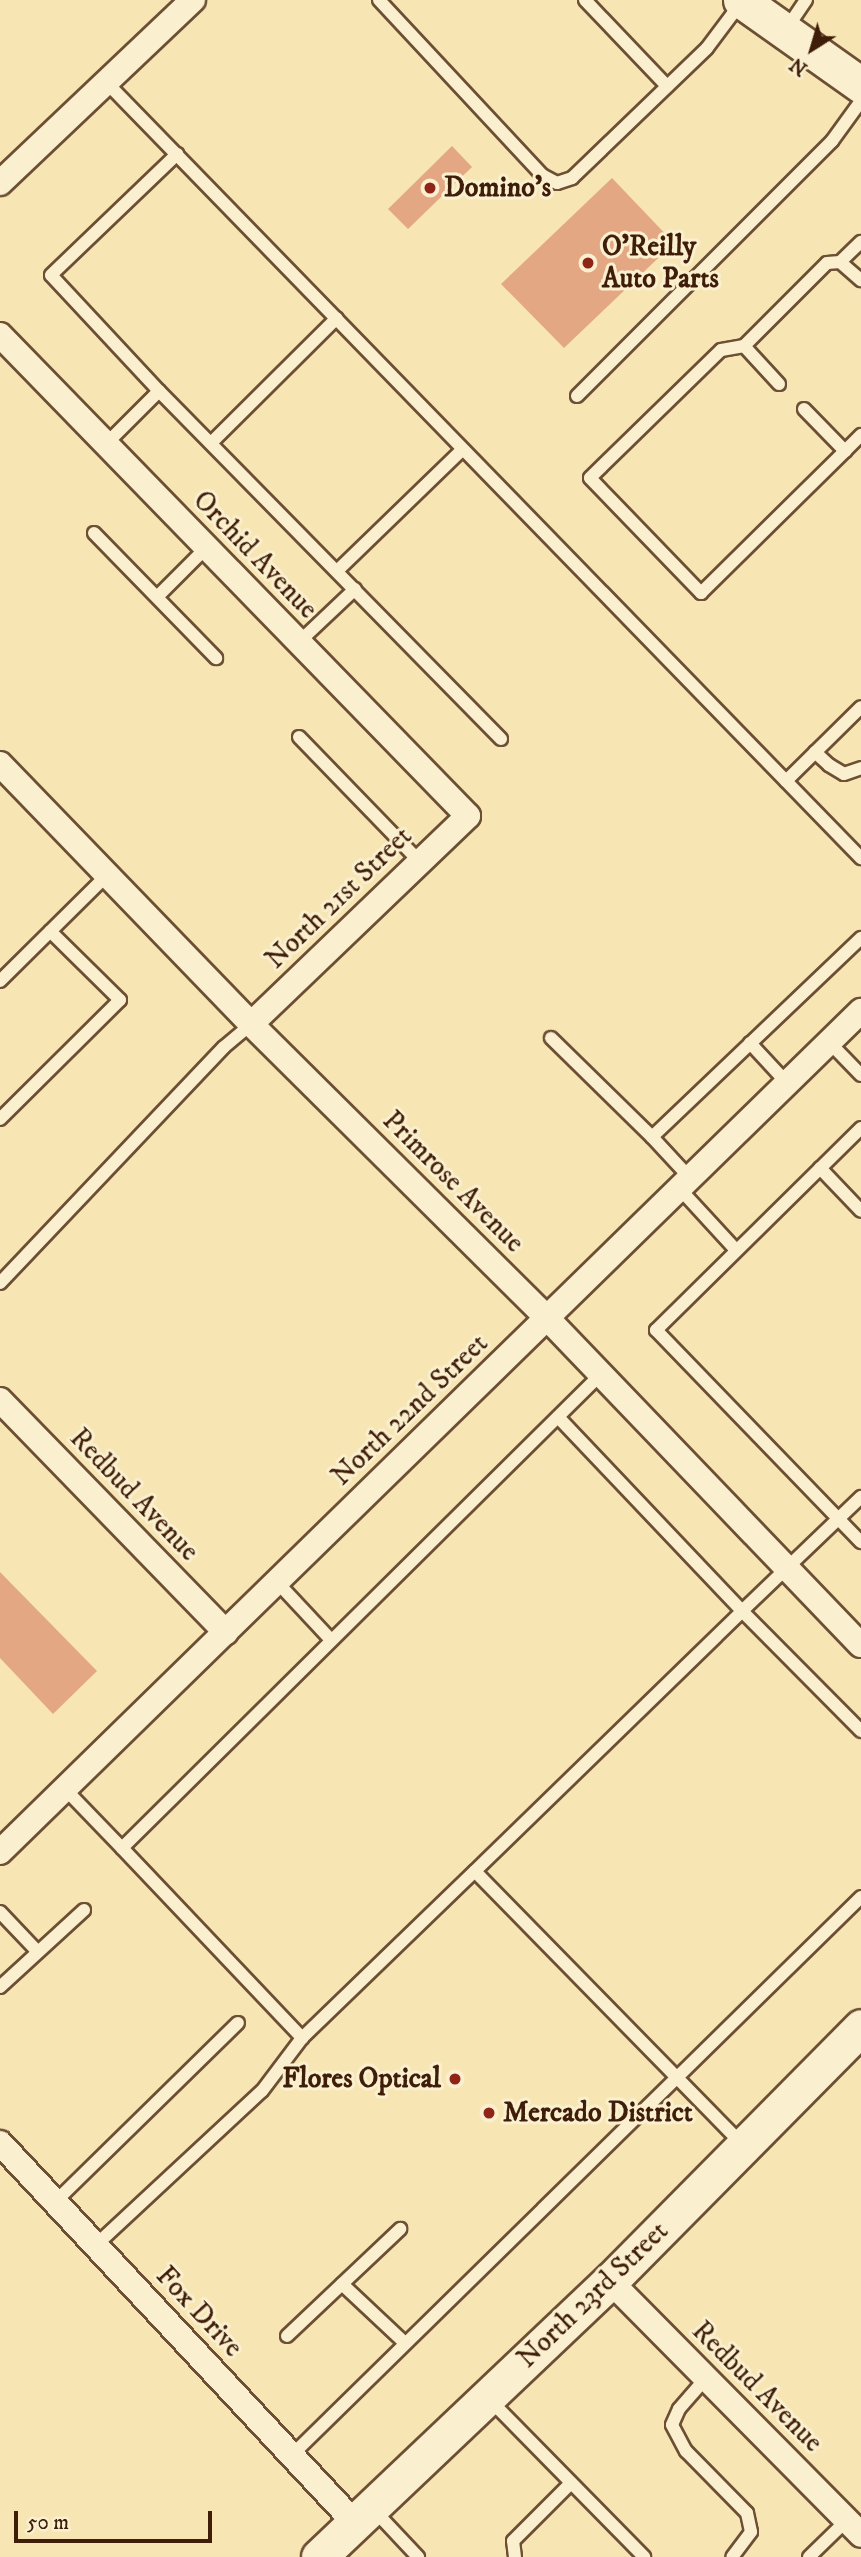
<!DOCTYPE html>
<html>
<head>
<meta charset="utf-8">
<style>
  body { margin:0 }
  #map { position:relative; width:861px; height:2557px; overflow:hidden; background:#f7e6b4; font-family:"IM FELL DW Pica",serif }
  div>[style] { position:absolute }
  .building>* { inset:0; background:#e4a784 }
  .roads { filter:drop-shadow(2px 0 #6c4f34) drop-shadow(-2px 0 #6c4f34) drop-shadow(0 2px #6c4f34) drop-shadow(0 -2px #6c4f34) }
  .lane>* { height:12px; margin:-6px; padding:0 6px; transform-origin:6px; border-radius:6px; background:#faefce }
  .street>* { height:24px; margin:-12px; padding:0 12px; transform-origin:12px; border-radius:12px; background:#faefce }
  .secondary>* { height:35px; margin:-17.5px; padding:0 17.5px; transform-origin:17.5px; border-radius:17.5px; background:#faefce }
  .dots>* { width:19px; height:19px; translate:-50% -50%; box-sizing:border-box; border:4px solid #faefce; border-radius:50% }
  span { translate:-50% -50%; white-space:nowrap; text-align:center; line-height:1.15; -webkit-text-stroke:6px #faefce; paint-order:stroke }
  .poi-label { font-size:28px; color:#3e1d09; font-weight:700 }
  .left { translate:0 -50%; text-align:left }
  .right { translate:-100% -50%; text-align:right }
  .street-label { font-size:28px; color:#3e1d09 }
  .north { position:absolute; left:777px; top:14px; width:70px; height:70px; -webkit-text-stroke:5px #faefce; paint-order:stroke; rotate:217deg; font-size:19px; font-weight:700; line-height:28px; text-align:center; color:#3e1d09 }
  .north::after { content:''; display:block; margin:auto; width:24px; height:32px; background:#3e1d09; clip-path:polygon(50% 0,100% 100%,50% 72%,0 100%) }
  .scale { position:absolute; left:14px; top:2511px; width:198px; height:32px; box-sizing:border-box; border:4px solid #3e1d09; border-top:0; padding-left:9px; font-size:21px; line-height:24px; white-space:nowrap; color:#3e1d09; -webkit-text-stroke:5px #faefce; paint-order:stroke }
</style>
</head>
<body>
<div id="map">
  <div class="building">
    <i style="clip-path:polygon(452px 146px,472px 167px,408px 229px,388px 209px)"></i>
    <i style="clip-path:polygon(612px 178px,674px 243px,564px 348px,501px 284px)"></i>
    <i style="clip-path:polygon(0 1572px,97px 1671px,53px 1714px,0 1658px)"></i>
  </div>
  <div class="roads">
    <div class="lane">
      <i style="left:379px;top:0;width:239px;rotate:47deg"></i>
      <i style="left:542px;top:175px;width:17px;rotate:28deg"></i>
      <i style="left:557px;top:183px;width:16px;rotate:-18deg"></i>
      <i style="left:572px;top:178px;width:187px;rotate:-43.9deg"></i>
      <i style="left:707px;top:48px;width:55px;rotate:-53.1deg"></i>
      <i style="left:585px;top:0;width:119px;rotate:46.4deg"></i>
      <i style="left:787px;top:28px;width:34px;rotate:-56deg"></i>
      <i style="left:106px;top:82px;width:1083px;rotate:45.79deg"></i>
      <i style="left:840px;top:262px;width:29px;rotate:-44deg"></i>
      <i style="left:744px;top:346px;width:23px;rotate:170deg"></i>
      <i style="left:721px;top:350px;width:183px;rotate:135.7deg"></i>
      <i style="left:590px;top:478px;width:160px;rotate:46deg"></i>
      <i style="left:701px;top:593px;width:202px;rotate:-44.6deg"></i>
      <i style="left:779px;top:384px;width:52px;rotate:-132.6deg"></i>
      <i style="left:744px;top:346px;width:117px;rotate:-45deg"></i>
      <i style="left:827px;top:263px;width:13px;rotate:-4deg"></i>
      <i style="left:840px;top:262px;width:28px;rotate:41deg"></i>
      <i style="left:159px;top:391px;width:158px;rotate:-133deg"></i>
      <i style="left:51px;top:275px;width:175px;rotate:-43.8deg"></i>
      <i style="left:577px;top:396px;width:361px;rotate:-45deg"></i>
      <i style="left:832px;top:141px;width:49px;rotate:-54.1deg"></i>
      <i style="left:804px;top:409px;width:59px;rotate:45.7deg"></i>
      <i style="left:845px;top:451px;width:23px;rotate:-45deg"></i>
      <i style="left:211px;top:443px;width:177px;rotate:-44.8deg"></i>
      <i style="left:106px;top:444px;width:75px;rotate:-45deg"></i>
      <i style="left:159px;top:391px;width:488px;rotate:45.5deg"></i>
      <i style="left:94px;top:533px;width:175px;rotate:45.7deg"></i>
      <i style="left:337px;top:571px;width:175px;rotate:-44.1deg"></i>
      <i style="left:157px;top:597px;width:71px;rotate:-45deg"></i>
      <i style="left:299px;top:642px;width:77px;rotate:-43.4deg"></i>
      <i style="left:299px;top:737px;width:174px;rotate:45.9deg"></i>
      <i style="left:815px;top:752px;width:19px;rotate:43deg"></i>
      <i style="left:829px;top:765px;width:17px;rotate:31deg"></i>
      <i style="left:844px;top:774px;width:18px;rotate:-19deg"></i>
      <i style="left:786px;top:781px;width:105px;rotate:-44.6deg"></i>
      <i style="left:0;top:981px;width:151px;rotate:-44.7deg"></i>
      <i style="left:551px;top:1038px;width:141px;rotate:44.4deg"></i>
      <i style="left:829px;top:1042px;width:46px;rotate:45.9deg"></i>
      <i style="left:750px;top:1043px;width:54px;rotate:47.2deg"></i>
      <i style="left:0;top:1119px;width:169px;rotate:-44.8deg"></i>
      <i style="left:120px;top:1000px;width:98px;rotate:-135.4deg"></i>
      <i style="left:861px;top:1128px;width:288px;rotate:135.4deg"></i>
      <i style="left:656px;top:1330px;width:295px;rotate:46deg"></i>
      <i style="left:820px;top:1168px;width:59px;rotate:46.4deg"></i>
      <i style="left:690px;top:1178px;width:56px;rotate:-132.8deg"></i>
      <i style="left:652px;top:1137px;width:289px;rotate:-43.6deg"></i>
      <i style="left:679px;top:1188px;width:84px;rotate:47.4deg"></i>
      <i style="left:0;top:1283px;width:325px;rotate:-46.5deg"></i>
      <i style="left:224px;top:1047px;width:35px;rotate:-40deg"></i>
      <i style="left:558px;top:1417px;width:267px;rotate:46.5deg"></i>
      <i style="left:742px;top:1611px;width:165px;rotate:-43.8deg"></i>
      <i style="left:277px;top:1582px;width:79px;rotate:47deg"></i>
      <i style="left:65px;top:1789px;width:82px;rotate:46deg"></i>
      <i style="left:122px;top:1848px;width:674px;rotate:-44.7deg"></i>
      <i style="left:122px;top:1848px;width:262px;rotate:46.5deg"></i>
      <i style="left:302px;top:2038px;width:240px;rotate:-44deg"></i>
      <i style="left:0;top:1912px;width:55px;rotate:46.5deg"></i>
      <i style="left:0;top:1987px;width:114px;rotate:-42.5deg"></i>
      <i style="left:741px;top:2143px;width:380px;rotate:-134.4deg"></i>
      <i style="left:475px;top:1871px;width:373px;rotate:-44.2deg"></i>
      <i style="left:742px;top:1611px;width:169px;rotate:45.2deg"></i>
      <i style="left:55px;top:2202px;width:256px;rotate:-44.4deg"></i>
      <i style="left:96px;top:2245px;width:226px;rotate:-42.9deg"></i>
      <i style="left:262px;top:2091px;width:66px;rotate:-53deg"></i>
      <i style="left:342px;top:2284px;width:86px;rotate:43.1deg"></i>
      <i style="left:287px;top:2336px;width:156px;rotate:-43.4deg"></i>
      <i style="left:706px;top:2378px;width:41px;rotate:131.1deg"></i>
      <i style="left:679px;top:2409px;width:17px;rotate:114deg"></i>
      <i style="left:672px;top:2425px;width:30px;rotate:62deg"></i>
      <i style="left:686px;top:2451px;width:87px;rotate:45.5deg"></i>
      <i style="left:747px;top:2513px;width:19px;rotate:78deg"></i>
      <i style="left:751px;top:2532px;width:31px;rotate:127deg"></i>
      <i style="left:488px;top:2398px;width:223px;rotate:45.5deg"></i>
      <i style="left:292px;top:2455px;width:797px;rotate:-44.44deg"></i>
      <i style="left:373px;top:2509px;width:66px;rotate:46.8deg"></i>
      <i style="left:515px;top:2557px;width:16px;rotate:-97deg"></i>
      <i style="left:513px;top:2541px;width:82px;rotate:-45deg"></i>
      <i style="left:809px;top:2557px;width:53px;rotate:-44.2deg"></i>
    </div>
    <div class="street">
      <i style="left:0;top:183px;width:266px;rotate:-43.5deg"></i>
      <i style="left:0;top:335px;width:671px;rotate:45.78deg"></i>
      <i style="left:468px;top:816px;width:301px;rotate:136.2deg"></i>
      <i style="left:0;top:764px;width:361px;rotate:46deg"></i>
      <i style="left:251px;top:1024px;width:417px;rotate:44.8deg"></i>
      <i style="left:547px;top:1318px;width:453px;rotate:46.2deg"></i>
      <i style="left:0;top:1400px;width:324px;rotate:45.8deg"></i>
      <i style="left:0;top:1852px;width:1204px;rotate:-44.33deg"></i>
      <i style="left:0;top:2143px;width:520px;rotate:46.95deg"></i>
      <i style="left:610px;top:2281px;width:357px;rotate:45.3deg"></i>
    </div>
    <div class="secondary">
      <i style="left:741px;top:0;width:147px;rotate:35.3deg"></i>
      <i style="left:319px;top:2557px;width:401px;rotate:-43.5deg"></i>
      <i style="left:610px;top:2281px;width:357px;rotate:-45.3deg"></i>
    </div>
  </div>
  <div class="dots">
    <i style="left:430px;top:188px;background:#8f2418"></i>
    <i style="left:588px;top:263px;background:#8f2418"></i>
    <i style="left:455px;top:2079px;background:#8f2418"></i>
    <i style="left:489px;top:2113px;background:#8f2418"></i>
  </div>
  <div class="poi-label">
    <span class="left" style="left:444px;top:188px">Domino's</span>
    <span class="left" style="left:602px;top:263px">O'Reilly<br>Auto Parts</span>
    <span class="right" style="left:441px;top:2079px">Flores Optical</span>
    <span class="left" style="left:503px;top:2113px">Mercado District</span>
  </div>
  <div class="street-label">
    <span style="left:255px;top:555px;rotate:46deg">Orchid Avenue</span>
    <span style="left:339px;top:898px;rotate:-44deg">North 21st Street</span>
    <span style="left:453px;top:1182px;rotate:45deg">Primrose Avenue</span>
    <span style="left:410px;top:1410px;rotate:-44deg">North 22nd Street</span>
    <span style="left:134px;top:1495px;rotate:46deg">Redbud Avenue</span>
    <span style="left:593px;top:2295px;rotate:-44deg">North 23rd Street</span>
    <span style="left:199px;top:2312px;rotate:47deg">Fox Drive</span>
    <span style="left:757px;top:2387px;rotate:45deg">Redbud Avenue</span>
  </div>
  <div class="north">N</div>
  <div class="scale">50 m</div>
</div>
</body>
</html>
